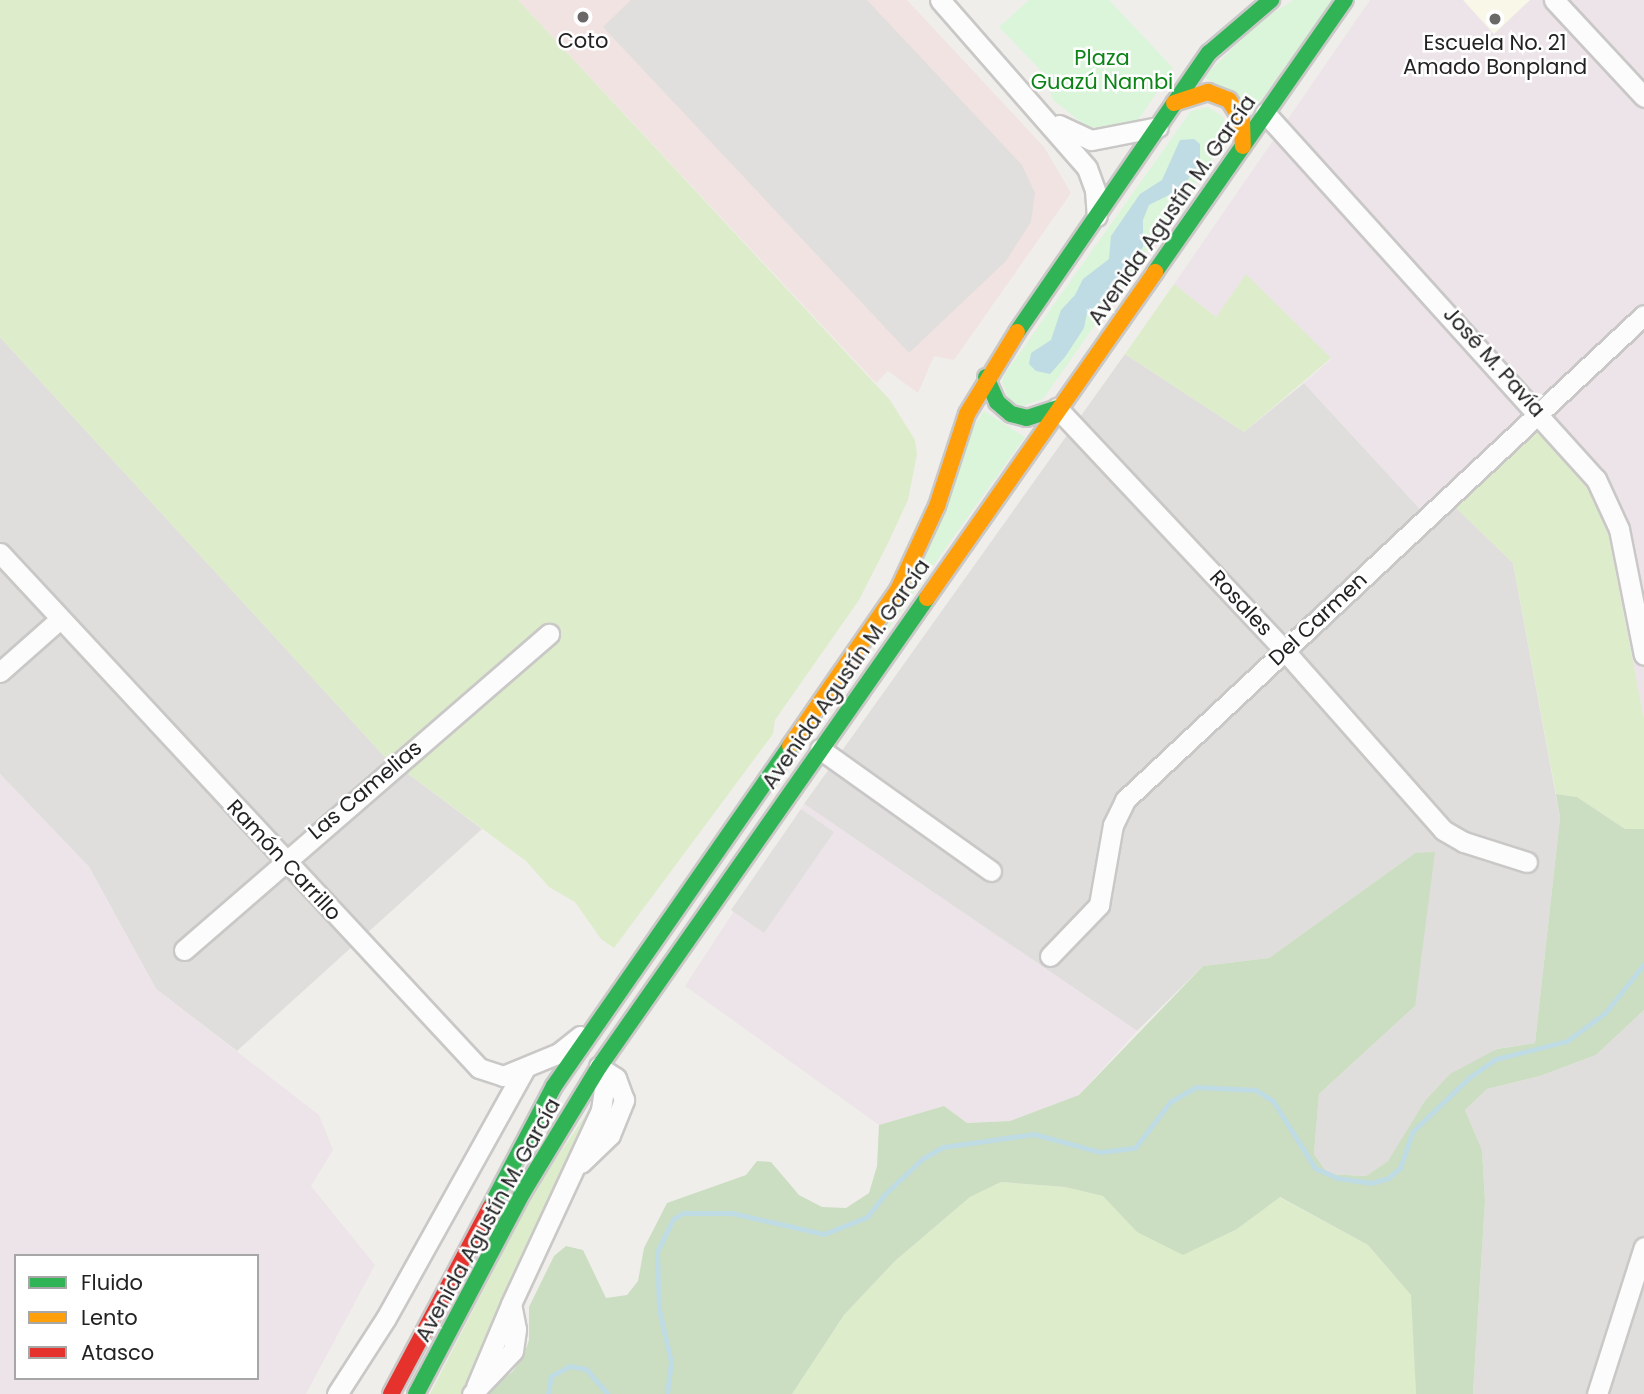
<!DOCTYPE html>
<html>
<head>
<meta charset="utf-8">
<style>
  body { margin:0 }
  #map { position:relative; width:1644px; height:1394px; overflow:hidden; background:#f0eeeb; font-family:Poppins,sans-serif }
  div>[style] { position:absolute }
  .residential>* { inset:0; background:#dfdedc }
  .commercial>* { inset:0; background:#f1e3e1 }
  .industrial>* { inset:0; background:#ede4e9 }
  .education>* { inset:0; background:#f8f7e8 }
  .grass>* { inset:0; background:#ddeccb }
  .forest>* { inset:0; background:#cbdec1 }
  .park>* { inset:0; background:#daf5da }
  .parking>* { inset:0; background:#e0dfde }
  .water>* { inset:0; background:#bfdbe3 }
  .stream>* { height:5px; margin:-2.5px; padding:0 2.5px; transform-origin:2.5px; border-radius:2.5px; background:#bfdbe3 }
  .roads { filter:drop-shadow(2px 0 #c9c8c7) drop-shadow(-2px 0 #c9c8c7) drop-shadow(0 2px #c9c8c7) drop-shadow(0 -2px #c9c8c7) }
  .street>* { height:19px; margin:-9.5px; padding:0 9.5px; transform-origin:9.5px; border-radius:9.5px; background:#fdfcfc }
  .fast>* { height:16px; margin:-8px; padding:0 8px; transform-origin:8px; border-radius:8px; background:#30b455 }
  .slow>* { height:16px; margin:-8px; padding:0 8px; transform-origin:8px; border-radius:8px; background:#ff9f0a }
  .jam>* { height:16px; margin:-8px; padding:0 8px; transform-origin:8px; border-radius:8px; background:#e5322d }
  .dots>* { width:19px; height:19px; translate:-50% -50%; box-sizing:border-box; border:4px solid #fff; border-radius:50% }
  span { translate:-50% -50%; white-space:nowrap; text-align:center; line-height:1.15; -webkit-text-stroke:5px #fff; paint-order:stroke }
  .poi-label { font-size:21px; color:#222 }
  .park-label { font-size:21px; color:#0c8416 }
  .street-label { font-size:21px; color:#222 }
  .legend { position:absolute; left:14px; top:1254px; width:245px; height:126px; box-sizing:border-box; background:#fff; border:2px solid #a7a7a7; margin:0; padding:9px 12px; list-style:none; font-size:21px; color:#222 }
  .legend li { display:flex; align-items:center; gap:14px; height:35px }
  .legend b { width:35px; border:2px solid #a7a7a7 }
</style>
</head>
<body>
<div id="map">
  <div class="residential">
    <i style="clip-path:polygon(0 337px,383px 755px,482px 829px,237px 1051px,156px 989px,89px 867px,0 774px)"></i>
    <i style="clip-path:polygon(1125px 354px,1244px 432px,1304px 383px,1432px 522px,1452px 504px,1513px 563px,1560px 818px,1535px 1043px,1496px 1049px,1388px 1161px,1366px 1176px,1328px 1174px,1314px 1154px,1319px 1094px,1415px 1006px,1415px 853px,1269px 958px,1203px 966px,1137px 1031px,804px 804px)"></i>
    <i style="clip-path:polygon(1644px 1010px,1644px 1394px,1473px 1394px,1485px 1201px,1482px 1150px,1465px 1110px,1487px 1089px,1540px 1076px,1596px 1055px)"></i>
  </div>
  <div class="commercial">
    <i style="clip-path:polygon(518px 0,907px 0,1044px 147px,1071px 193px,954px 360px,934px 356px,918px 393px,888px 371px,876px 383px)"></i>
  </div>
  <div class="industrial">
    <i style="clip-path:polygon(1370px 0,1644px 0,1644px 719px,1599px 504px,1537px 423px,1432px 522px,1304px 383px,1331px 359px,1246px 275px,1216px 317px,1174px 284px)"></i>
    <i style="clip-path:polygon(evenodd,0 774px,89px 867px,156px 989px,319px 1115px,333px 1150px,311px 1186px,375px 1265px,306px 1394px,0 1394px,0 774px,16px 1256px,257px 1256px,257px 1378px,16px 1378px,16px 1256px)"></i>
    <i style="clip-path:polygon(804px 804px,1137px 1031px,1079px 1095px,1010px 1121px,967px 1123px,944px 1106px,879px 1125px,685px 986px)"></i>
  </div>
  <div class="education">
    <i style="clip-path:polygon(1463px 0,1530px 0,1494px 34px)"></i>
  </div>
  <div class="grass">
    <i style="clip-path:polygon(0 0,518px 0,890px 400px,915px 440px,917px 454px,908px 500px,888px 543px,859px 600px,775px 720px,773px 734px,614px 948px,601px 939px,575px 902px,549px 887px,526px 861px,383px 755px,0 337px)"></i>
    <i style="clip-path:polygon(1246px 274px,1331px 358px,1244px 432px,1125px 354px,1174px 284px,1216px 317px)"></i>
    <i style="clip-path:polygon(1537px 423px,1599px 504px,1607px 527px,1644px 719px,1644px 829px,1625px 829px,1577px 797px,1556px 794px,1513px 563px,1452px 504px)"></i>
    <i style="clip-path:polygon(597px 1098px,461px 1394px,430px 1394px,535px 1190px)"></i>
    <i style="clip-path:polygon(1001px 1182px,1065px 1187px,1104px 1196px,1137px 1232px,1237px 1229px,1279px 1197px,1368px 1245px,1412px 1296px,1416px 1394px,792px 1394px,844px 1315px,895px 1261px,970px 1197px)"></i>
  </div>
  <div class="forest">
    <i style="clip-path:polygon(1556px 794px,1577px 797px,1625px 829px,1644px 829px,1644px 1010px,1596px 1055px,1540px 1076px,1487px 1089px,1465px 1110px,1482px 1150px,1485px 1201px,1473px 1394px,1416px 1394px,1411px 1295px,1368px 1245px,1280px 1197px,1237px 1229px,1183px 1255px,1137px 1232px,1103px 1196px,1065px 1187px,1001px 1182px,970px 1197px,895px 1261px,844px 1315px,792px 1394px,482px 1394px,512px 1372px,523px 1358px,529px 1340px,529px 1307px,554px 1256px,566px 1246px,583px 1250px,606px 1298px,627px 1295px,638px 1281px,644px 1248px,667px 1203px,746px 1175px,757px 1161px,771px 1162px,799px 1195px,822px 1207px,846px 1208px,869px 1193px,877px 1166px,879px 1125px,944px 1106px,967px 1123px,1010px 1121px,1079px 1095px,1203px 966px,1269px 958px,1415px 853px,1435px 852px,1415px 1006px,1319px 1094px,1314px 1154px,1328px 1174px,1366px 1176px,1388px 1161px,1425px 1101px,1450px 1074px,1497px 1049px,1535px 1043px,1560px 818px)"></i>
  </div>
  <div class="park">
    <i style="clip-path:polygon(1029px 0,1109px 0,1173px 68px,1137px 122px,1117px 129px,1087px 127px,1052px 99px,1049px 79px,999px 27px)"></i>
    <i style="clip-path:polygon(1294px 0,1332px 0,1253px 112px,1204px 77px,1259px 22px)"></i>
    <i style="clip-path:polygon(1208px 107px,1224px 117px,1226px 139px,1043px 399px,1022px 406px,1010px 402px,1002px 382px,1004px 375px,1191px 111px)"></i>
    <i style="clip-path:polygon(984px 411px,1025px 437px,885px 633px,969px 433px)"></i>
  </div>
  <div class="parking">
    <i style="clip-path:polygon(631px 0,867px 0,1022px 165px,1035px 193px,1031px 222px,1006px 261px,909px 353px,603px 27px)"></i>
    <i style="clip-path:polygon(801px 809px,834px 832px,764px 933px,731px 910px)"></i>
  </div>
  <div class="water">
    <i style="clip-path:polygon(1180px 140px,1194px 139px,1200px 144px,1200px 163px,1181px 189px,1149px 205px,1143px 220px,1143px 247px,1109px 295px,1087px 313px,1084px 328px,1065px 357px,1050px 374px,1036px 371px,1029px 364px,1031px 353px,1051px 340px,1061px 310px,1075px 295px,1083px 279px,1109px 259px,1111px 236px,1140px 194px,1162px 180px)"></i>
  </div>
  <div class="stream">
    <i style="left:548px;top:1394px;width:18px;rotate:-81deg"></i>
    <i style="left:551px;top:1376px;width:21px;rotate:-28deg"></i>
    <i style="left:570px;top:1366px;width:16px;rotate:11deg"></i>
    <i style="left:586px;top:1369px;width:33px;rotate:49deg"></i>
    <i style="left:667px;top:1394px;width:32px;rotate:-83deg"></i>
    <i style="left:671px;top:1362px;width:54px;rotate:-102.8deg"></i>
    <i style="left:659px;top:1309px;width:57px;rotate:-92deg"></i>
    <i style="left:657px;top:1252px;width:37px;rotate:-64deg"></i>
    <i style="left:673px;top:1219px;width:12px;rotate:-31deg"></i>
    <i style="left:683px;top:1213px;width:49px"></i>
    <i style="left:732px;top:1213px;width:94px;rotate:12.9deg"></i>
    <i style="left:824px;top:1234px;width:46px;rotate:-21.6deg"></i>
    <i style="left:867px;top:1217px;width:29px;rotate:-52deg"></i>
    <i style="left:885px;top:1194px;width:51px;rotate:-43.4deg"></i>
    <i style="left:922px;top:1159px;width:24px;rotate:-30deg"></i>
    <i style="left:943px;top:1147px;width:92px;rotate:-8.1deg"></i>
    <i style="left:1034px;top:1134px;width:68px;rotate:15.3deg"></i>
    <i style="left:1100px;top:1152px;width:35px;rotate:-7deg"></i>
    <i style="left:1135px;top:1148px;width:58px;rotate:-52.7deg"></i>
    <i style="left:1170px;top:1102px;width:30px;rotate:-30deg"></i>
    <i style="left:1196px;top:1087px;width:60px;rotate:2.9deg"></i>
    <i style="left:1256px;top:1090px;width:20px;rotate:33deg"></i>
    <i style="left:1273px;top:1101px;width:79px;rotate:57.9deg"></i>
    <i style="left:1315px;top:1168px;width:24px;rotate:24deg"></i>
    <i style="left:1337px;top:1178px;width:34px;rotate:8deg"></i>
    <i style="left:1371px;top:1183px;width:18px;rotate:-16deg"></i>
    <i style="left:1388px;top:1178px;width:16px;rotate:-40deg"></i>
    <i style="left:1400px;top:1168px;width:39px;rotate:-71deg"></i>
    <i style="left:1413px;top:1131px;width:79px;rotate:-43.5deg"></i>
    <i style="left:1470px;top:1077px;width:32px;rotate:-35deg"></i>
    <i style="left:1496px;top:1059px;width:73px;rotate:-14.2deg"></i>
    <i style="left:1567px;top:1041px;width:47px;rotate:-36.4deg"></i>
    <i style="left:1605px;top:1013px;width:63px;rotate:-51.5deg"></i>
  </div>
  <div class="roads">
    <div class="street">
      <i style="left:940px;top:0;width:223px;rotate:48.8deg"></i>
      <i style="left:1087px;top:168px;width:23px;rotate:70deg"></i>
      <i style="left:1095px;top:190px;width:26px;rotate:86deg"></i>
      <i style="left:1554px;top:0;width:132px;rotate:47.1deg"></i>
      <i style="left:1265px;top:113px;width:493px;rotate:47.9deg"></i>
      <i style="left:1596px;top:479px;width:55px;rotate:65.3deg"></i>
      <i style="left:1619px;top:529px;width:128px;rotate:78.8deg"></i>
      <i style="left:1059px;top:125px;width:35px;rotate:25deg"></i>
      <i style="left:1091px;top:140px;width:68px;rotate:-11deg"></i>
      <i style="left:1057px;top:408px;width:332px;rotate:46.8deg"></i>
      <i style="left:1284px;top:650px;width:240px;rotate:48.5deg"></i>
      <i style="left:1443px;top:830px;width:24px;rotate:30deg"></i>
      <i style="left:1464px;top:842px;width:66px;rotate:17.6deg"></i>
      <i style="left:0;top:553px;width:703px;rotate:47.07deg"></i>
      <i style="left:479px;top:1068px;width:25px;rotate:18deg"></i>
      <i style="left:503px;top:1076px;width:61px;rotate:-22.3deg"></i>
      <i style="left:559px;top:1053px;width:27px;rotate:-39deg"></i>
      <i style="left:0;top:672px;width:80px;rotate:-41.5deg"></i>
      <i style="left:820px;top:749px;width:210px;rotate:35.5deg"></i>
      <i style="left:184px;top:950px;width:483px;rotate:-40.9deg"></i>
      <i style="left:1050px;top:956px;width:71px;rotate:-46.1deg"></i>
      <i style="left:1099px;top:905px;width:81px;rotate:-80.1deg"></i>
      <i style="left:1113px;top:825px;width:28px;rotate:-64deg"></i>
      <i style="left:1125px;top:800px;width:710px;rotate:-43.06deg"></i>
      <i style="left:581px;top:1163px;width:40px;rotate:-44deg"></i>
      <i style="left:610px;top:1135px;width:38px;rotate:-68deg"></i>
      <i style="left:624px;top:1100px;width:23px;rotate:-110deg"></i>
      <i style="left:616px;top:1078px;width:20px;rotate:-147deg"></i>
      <i style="left:476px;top:1387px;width:90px;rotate:-67.1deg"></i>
      <i style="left:337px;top:1394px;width:90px;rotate:-57.2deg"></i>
      <i style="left:386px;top:1318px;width:286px;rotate:-60.9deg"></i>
      <i style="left:472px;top:1394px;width:59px;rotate:-46.4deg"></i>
      <i style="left:513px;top:1351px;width:22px;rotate:-82deg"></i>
      <i style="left:516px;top:1329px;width:25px;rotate:-101deg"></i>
      <i style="left:511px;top:1304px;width:214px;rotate:-65.1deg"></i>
      <i style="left:601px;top:1110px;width:21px;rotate:-82deg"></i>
      <i style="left:604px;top:1089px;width:23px;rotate:-103deg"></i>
      <i style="left:1597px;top:1394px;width:154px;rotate:-72.3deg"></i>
    </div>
    <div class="fast">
      <i style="left:1155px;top:272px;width:332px;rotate:-55.1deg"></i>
      <i style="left:1017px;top:332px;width:339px;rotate:-55.5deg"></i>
      <i style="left:1209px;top:53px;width:82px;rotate:-40.5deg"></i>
      <i style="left:986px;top:377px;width:27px;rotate:66deg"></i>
      <i style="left:997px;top:402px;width:18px;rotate:41deg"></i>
      <i style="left:1011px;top:414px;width:16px;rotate:14deg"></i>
      <i style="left:1027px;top:418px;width:32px;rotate:-18deg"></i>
      <i style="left:490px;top:1208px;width:138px;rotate:-62.3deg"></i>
      <i style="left:554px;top:1086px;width:414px;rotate:-55.2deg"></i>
      <i style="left:416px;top:1394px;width:229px;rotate:-62.1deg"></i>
      <i style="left:523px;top:1192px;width:146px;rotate:-58.7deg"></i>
      <i style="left:599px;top:1067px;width:572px;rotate:-55.03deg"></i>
    </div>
    <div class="slow">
      <i style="left:1174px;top:103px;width:36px;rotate:-18deg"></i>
      <i style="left:1208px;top:92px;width:22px;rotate:21deg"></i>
      <i style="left:1229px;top:100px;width:25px;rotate:58deg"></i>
      <i style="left:1242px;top:121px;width:25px;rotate:88deg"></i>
      <i style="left:927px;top:598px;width:398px;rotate:-55deg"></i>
      <i style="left:790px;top:746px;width:190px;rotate:-55.3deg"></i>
      <i style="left:898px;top:590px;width:93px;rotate:-65.1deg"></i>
      <i style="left:937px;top:506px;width:97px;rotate:-71.9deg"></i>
      <i style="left:967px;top:414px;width:96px;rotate:-58.6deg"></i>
    </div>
    <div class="jam">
      <i style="left:391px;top:1394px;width:211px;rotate:-62deg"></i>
    </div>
  </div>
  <div class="dots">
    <i style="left:583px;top:17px;background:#6a6968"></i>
    <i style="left:1495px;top:19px;background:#6a6968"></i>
  </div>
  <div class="poi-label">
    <span style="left:583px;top:41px">Coto</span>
    <span style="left:1495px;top:55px">Escuela No. 21<br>Amado Bonpland</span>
  </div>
  <div class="park-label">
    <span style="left:1102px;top:70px">Plaza<br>Guazú Nambi</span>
  </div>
  <div class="street-label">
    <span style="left:1172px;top:210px;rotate:-55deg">Avenida Agustín M. García</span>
    <span style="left:1494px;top:362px;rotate:48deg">José M. Pavía</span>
    <span style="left:1241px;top:603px;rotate:47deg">Rosales</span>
    <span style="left:1318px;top:619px;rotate:-43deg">Del Carmen</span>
    <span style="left:846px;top:674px;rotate:-55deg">Avenida Agustín M. García</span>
    <span style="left:365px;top:790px;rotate:-40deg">Las Camelias</span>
    <span style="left:284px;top:860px;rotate:47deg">Ramón Carrillo</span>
    <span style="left:488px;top:1220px;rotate:-61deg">Avenida Agustín M. García</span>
  </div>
  <ul class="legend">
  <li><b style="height:9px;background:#30b455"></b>Fluido</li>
  <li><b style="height:9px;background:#ff9f0a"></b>Lento</li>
  <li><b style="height:9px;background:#e5322d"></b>Atasco</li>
  </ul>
</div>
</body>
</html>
